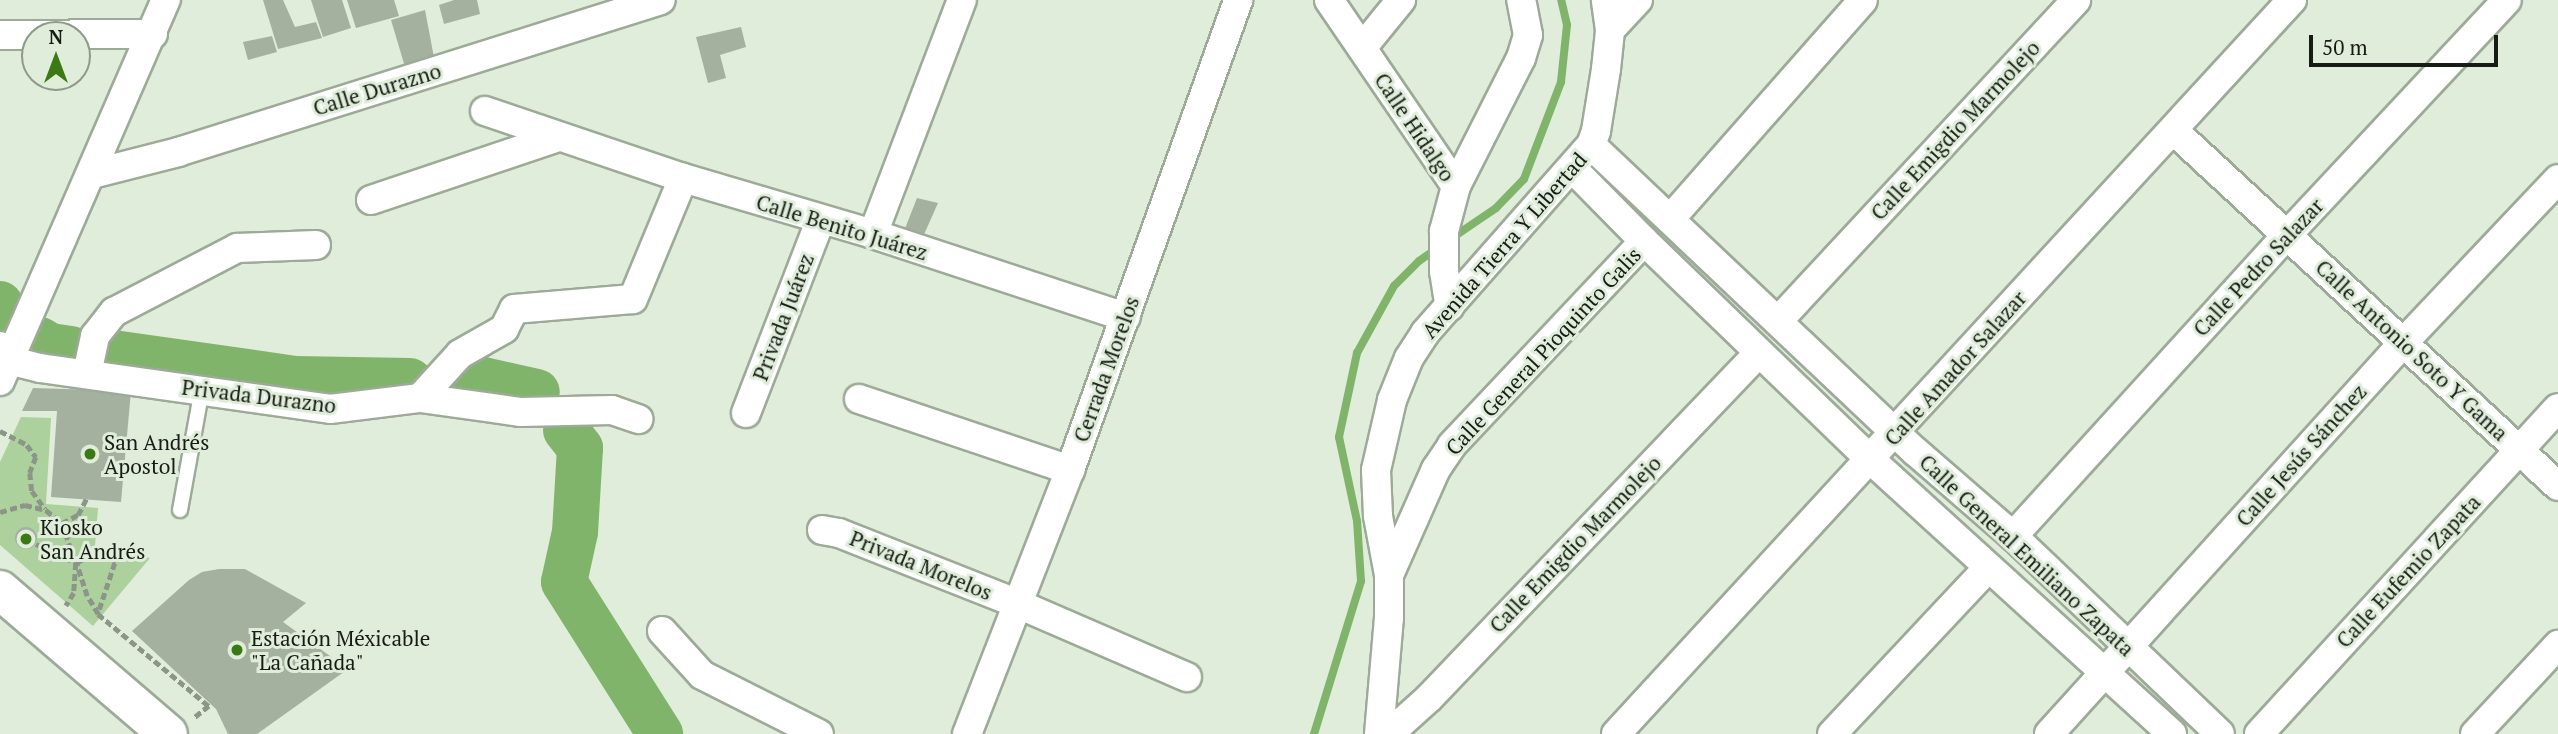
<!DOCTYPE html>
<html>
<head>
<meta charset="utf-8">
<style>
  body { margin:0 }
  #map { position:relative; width:2558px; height:734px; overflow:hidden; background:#dfedda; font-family:"PT Serif",serif }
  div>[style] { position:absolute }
  .green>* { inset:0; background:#acd19d }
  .stream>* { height:8px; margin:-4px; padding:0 4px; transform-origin:4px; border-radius:4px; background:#81b46b }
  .river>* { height:46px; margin:-23px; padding:0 23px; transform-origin:23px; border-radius:23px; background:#81b46b }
  .building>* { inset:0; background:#a4b19f }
  .round { border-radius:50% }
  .path>* { height:4.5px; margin-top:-2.25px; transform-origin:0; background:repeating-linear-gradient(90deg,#8c9688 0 7px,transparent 0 10.5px) }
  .roads { filter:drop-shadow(2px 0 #9daa98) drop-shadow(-2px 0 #9daa98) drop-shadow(0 2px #9daa98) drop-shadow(0 -2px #9daa98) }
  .lane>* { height:14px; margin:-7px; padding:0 7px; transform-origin:7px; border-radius:7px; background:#fff }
  .street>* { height:28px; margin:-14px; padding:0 14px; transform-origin:14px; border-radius:14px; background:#fff }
  .secondary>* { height:38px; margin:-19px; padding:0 19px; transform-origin:19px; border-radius:19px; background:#fff }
  .dots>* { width:19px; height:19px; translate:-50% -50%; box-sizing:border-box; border:4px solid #dfedda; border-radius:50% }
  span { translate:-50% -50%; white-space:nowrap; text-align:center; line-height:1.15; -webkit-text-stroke:6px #dfedda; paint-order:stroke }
  .street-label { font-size:21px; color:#171b15 }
  .poi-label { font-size:21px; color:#171b15 }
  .left { translate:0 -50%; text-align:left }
  .north { position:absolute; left:21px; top:21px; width:70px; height:70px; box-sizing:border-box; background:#dfedda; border:2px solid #8f998b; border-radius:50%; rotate:0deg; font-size:19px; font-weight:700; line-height:28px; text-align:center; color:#171b15 }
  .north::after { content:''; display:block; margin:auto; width:24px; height:32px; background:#3b7915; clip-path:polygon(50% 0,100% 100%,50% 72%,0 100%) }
  .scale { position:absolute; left:2309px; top:35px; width:189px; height:32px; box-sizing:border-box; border:4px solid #171b15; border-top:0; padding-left:9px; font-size:21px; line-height:24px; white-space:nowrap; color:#171b15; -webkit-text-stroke:5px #dfedda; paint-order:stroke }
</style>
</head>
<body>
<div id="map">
  <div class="green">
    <i style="clip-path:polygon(21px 417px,51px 418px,46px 504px,98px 508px,95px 546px,150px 558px,93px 626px,0 545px,0 462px)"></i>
  </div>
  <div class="stream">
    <i style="left:1449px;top:240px;width:57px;rotate:-34.2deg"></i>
    <i style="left:1496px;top:208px;width:40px;rotate:-46deg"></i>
    <i style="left:1524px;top:179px;width:104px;rotate:-69.1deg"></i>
    <i style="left:1561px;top:82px;width:57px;rotate:-84deg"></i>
    <i style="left:1567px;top:25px;width:26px;rotate:-103deg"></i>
    <i style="left:1314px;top:734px;width:160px;rotate:-72.9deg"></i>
    <i style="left:1361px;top:581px;width:60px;rotate:-93.8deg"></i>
    <i style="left:1357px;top:521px;width:86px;rotate:-102.1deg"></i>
    <i style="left:1339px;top:437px;width:86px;rotate:-77.9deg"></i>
    <i style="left:1357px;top:353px;width:77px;rotate:-61.1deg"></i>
    <i style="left:1394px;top:286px;width:35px;rotate:-45deg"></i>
    <i style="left:1419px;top:261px;width:24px;rotate:-35deg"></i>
  </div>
  <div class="river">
    <i style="left:0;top:304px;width:14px;rotate:69deg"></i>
    <i style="left:40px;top:340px;width:12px;rotate:31deg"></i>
    <i style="left:50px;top:346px;width:21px;rotate:8deg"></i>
    <i style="left:113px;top:353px;width:184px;rotate:8.1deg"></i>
    <i style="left:295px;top:379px;width:115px;rotate:1deg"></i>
    <i style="left:461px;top:380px;width:22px"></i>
    <i style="left:483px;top:380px;width:55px;rotate:12.5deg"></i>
    <i style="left:566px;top:430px;width:23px;rotate:52deg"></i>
    <i style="left:580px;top:448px;width:84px;rotate:93.4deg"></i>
    <i style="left:575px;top:532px;width:51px;rotate:102.4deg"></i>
    <i style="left:564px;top:582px;width:180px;rotate:57.7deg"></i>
  </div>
  <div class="building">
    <i style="clip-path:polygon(263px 0,283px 0,295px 27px,316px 22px,322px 38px,278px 49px)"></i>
    <i style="clip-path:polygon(311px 0,342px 0,351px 28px,323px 37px)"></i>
    <i style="clip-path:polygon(347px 0,394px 0,399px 16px,356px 28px)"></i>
    <i style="clip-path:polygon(454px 0,477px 0,480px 14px,444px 24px,439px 5px)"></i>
    <i style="clip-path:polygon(425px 10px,436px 68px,408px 77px,391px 20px)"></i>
    <i style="clip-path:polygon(741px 27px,746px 47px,720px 55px,726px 78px,708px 83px,696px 37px)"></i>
    <i style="clip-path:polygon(272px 36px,277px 52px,248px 60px,243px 42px)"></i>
    <i style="clip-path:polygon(917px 198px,938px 203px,922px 239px,904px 231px)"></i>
    <i style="clip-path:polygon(33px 388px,131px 391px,121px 502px,51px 497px,57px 411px,22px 411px)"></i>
    <i class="round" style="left:15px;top:527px;width:22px;height:22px"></i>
    <i style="clip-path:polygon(219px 569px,245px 569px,306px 603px,283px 622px,348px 669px,257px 734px,228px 734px,216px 709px,132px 631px,189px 580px,202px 572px)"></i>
  </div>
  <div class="path">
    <i style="left:0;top:431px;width:30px;rotate:27deg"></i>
    <i style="left:27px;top:445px;width:15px;rotate:53deg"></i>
    <i style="left:36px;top:457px;width:17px;rotate:111deg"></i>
    <i style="left:30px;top:473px;width:18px;rotate:84deg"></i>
    <i style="left:32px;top:491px;width:22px;rotate:54deg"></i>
    <i style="left:0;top:512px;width:26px;rotate:-16deg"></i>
    <i style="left:25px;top:505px;width:22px;rotate:13deg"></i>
    <i style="left:46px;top:510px;width:21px;rotate:39deg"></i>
    <i style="left:62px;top:523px;width:42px;rotate:70.7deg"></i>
    <i style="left:76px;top:563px;width:30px;rotate:94deg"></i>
    <i style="left:74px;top:593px;width:15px;rotate:122deg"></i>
    <i style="left:62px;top:523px;width:18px;rotate:-27deg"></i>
    <i style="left:78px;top:515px;width:18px;rotate:-63deg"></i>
    <i style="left:36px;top:544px;width:44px;rotate:25.4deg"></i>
    <i style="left:95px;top:552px;width:13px;rotate:4deg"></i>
    <i style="left:108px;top:553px;width:12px;rotate:55deg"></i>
    <i style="left:115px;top:563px;width:54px;rotate:108.4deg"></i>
    <i style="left:98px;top:614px;width:21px;rotate:-121deg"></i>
    <i style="left:87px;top:596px;width:35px;rotate:-108deg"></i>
    <i style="left:76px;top:563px;width:22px;rotate:-30deg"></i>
    <i style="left:98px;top:614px;width:144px;rotate:39.7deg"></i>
    <i style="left:209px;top:706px;width:19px;rotate:141deg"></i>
  </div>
  <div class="roads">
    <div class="lane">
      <i style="left:180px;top:510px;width:123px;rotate:-79.7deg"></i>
    </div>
    <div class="street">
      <i style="left:1329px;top:0;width:225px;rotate:55.7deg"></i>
      <i style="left:1456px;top:186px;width:47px;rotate:104.9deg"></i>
      <i style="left:1444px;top:231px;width:40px;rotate:90deg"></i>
      <i style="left:1444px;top:271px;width:36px;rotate:81deg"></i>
      <i style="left:1610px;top:30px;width:41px;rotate:-47deg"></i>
      <i style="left:0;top:35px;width:153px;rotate:-0.4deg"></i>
      <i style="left:1362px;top:48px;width:62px;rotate:-50.9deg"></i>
      <i style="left:485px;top:111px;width:209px;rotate:18.7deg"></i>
      <i style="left:683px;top:178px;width:198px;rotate:16.4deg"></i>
      <i style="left:873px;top:234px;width:266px;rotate:18.2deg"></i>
      <i style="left:2173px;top:130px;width:524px;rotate:42.76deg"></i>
      <i style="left:1591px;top:145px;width:447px;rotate:43.4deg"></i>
      <i style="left:1916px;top:452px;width:128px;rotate:40.9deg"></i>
      <i style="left:2013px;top:536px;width:286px;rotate:43.7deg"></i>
      <i style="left:1573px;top:169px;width:101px;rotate:45.4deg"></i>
      <i style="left:1644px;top:241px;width:315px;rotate:44deg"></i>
      <i style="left:1871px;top:460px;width:407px;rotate:42.3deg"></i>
      <i style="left:92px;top:174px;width:89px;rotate:-14.3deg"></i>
      <i style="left:178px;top:152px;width:506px;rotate:-17.47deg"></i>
      <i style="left:1456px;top:186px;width:144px;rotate:-63.1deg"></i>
      <i style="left:1521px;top:58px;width:24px;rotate:-73deg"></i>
      <i style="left:1528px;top:35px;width:36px;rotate:-101deg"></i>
      <i style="left:371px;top:200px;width:197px;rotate:-18.6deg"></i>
      <i style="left:1671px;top:218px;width:290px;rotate:-48.6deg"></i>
      <i style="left:873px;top:234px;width:250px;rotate:-69.2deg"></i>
      <i style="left:1778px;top:321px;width:438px;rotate:-47.1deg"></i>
      <i style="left:0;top:346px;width:16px;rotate:60deg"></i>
      <i style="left:8px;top:360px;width:33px;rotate:14deg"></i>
      <i style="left:40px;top:368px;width:293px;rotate:8deg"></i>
      <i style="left:330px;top:409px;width:91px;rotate:-7deg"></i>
      <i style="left:420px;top:398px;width:102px;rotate:7.9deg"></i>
      <i style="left:521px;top:412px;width:91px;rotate:-1.3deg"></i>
      <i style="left:612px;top:410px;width:28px;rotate:19deg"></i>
      <i style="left:87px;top:374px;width:39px;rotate:-78deg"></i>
      <i style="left:95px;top:336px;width:31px;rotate:-52deg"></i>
      <i style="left:114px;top:312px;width:139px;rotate:-27.5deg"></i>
      <i style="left:237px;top:248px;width:79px;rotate:-2.2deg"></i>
      <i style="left:0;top:381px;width:416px;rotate:-66.5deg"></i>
      <i style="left:420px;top:398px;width:59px;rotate:-47.7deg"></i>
      <i style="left:460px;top:354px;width:51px;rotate:-29.6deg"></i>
      <i style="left:504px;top:329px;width:22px;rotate:-63deg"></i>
      <i style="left:514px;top:309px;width:119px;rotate:-4.8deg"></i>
      <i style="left:633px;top:299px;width:131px;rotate:-67.5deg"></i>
      <i style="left:859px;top:399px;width:223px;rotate:18.6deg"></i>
      <i style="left:746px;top:413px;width:206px;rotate:-68.9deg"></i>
      <i style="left:822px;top:530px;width:17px;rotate:10deg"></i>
      <i style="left:839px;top:533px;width:193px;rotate:21.6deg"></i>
      <i style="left:1018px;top:604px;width:184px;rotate:23.4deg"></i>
      <i style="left:2013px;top:536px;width:408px;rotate:-47.7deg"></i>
      <i style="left:2288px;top:234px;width:320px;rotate:-46.9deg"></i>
      <i style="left:1389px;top:575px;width:116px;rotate:-66.1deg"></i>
      <i style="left:1436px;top:469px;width:29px;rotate:-56deg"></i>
      <i style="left:1452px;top:445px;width:280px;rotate:-46.7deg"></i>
      <i style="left:662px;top:631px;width:59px;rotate:47.7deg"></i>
      <i style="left:702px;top:675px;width:131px;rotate:26.8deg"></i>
      <i style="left:967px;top:734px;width:283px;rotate:-68.7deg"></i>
      <i style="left:1070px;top:470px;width:499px;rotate:-70.3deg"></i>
      <i style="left:1379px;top:734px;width:116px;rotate:-85.1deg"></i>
      <i style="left:1389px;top:618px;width:43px;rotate:-90deg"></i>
      <i style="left:1389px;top:575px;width:60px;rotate:-100.6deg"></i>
      <i style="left:1378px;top:516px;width:46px;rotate:-92.5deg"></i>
      <i style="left:1376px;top:470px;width:72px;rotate:-77.1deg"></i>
      <i style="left:1392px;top:400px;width:45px;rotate:-68deg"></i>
      <i style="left:1409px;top:358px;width:30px;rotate:-57deg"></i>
      <i style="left:1425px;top:333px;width:251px;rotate:-48.6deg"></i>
      <i style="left:1591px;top:145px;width:15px;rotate:-70deg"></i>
      <i style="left:1596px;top:131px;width:63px;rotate:-80.8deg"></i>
      <i style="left:1606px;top:69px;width:39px;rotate:-84deg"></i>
      <i style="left:1610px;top:30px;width:30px;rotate:-98deg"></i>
      <i style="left:1389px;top:734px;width:54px;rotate:-42deg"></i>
      <i style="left:1429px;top:698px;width:477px;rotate:-46.3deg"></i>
      <i style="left:1616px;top:734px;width:998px;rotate:-47.36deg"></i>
      <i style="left:1832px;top:734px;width:228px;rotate:-46.8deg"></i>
      <i style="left:2049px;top:734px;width:529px;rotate:-47.84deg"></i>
      <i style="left:2404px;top:342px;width:224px;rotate:-46.6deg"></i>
      <i style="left:2259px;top:734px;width:442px;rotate:-47.5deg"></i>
      <i style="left:2475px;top:734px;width:122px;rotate:-47deg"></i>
    </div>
    <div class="secondary">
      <i style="left:0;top:590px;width:221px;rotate:40.6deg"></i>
    </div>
  </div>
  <div class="dots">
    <i style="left:90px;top:454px;background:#3b7915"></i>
    <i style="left:26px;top:539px;background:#3b7915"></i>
    <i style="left:237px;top:650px;background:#3b7915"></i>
  </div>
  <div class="street-label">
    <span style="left:377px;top:89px;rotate:-17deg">Calle Durazno</span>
    <span style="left:1415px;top:127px;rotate:56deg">Calle Hidalgo</span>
    <span style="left:1955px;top:130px;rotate:-47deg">Calle Emigdio Marmolejo</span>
    <span style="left:842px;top:227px;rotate:17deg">Calle Benito Juárez</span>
    <span style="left:1504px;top:245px;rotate:-49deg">Avenida Tierra Y Libertad</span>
    <span style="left:2258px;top:267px;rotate:-47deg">Calle Pedro Salazar</span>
    <span style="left:783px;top:317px;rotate:-69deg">Privada Juárez</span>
    <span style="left:2412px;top:350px;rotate:43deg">Calle Antonio Soto Y Gama</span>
    <span style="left:1543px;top:351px;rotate:-47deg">Calle General Pioquinto Galis</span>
    <span style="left:1955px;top:368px;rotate:-48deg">Calle Amador Salazar</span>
    <span style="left:1106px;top:369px;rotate:-70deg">Cerrada Morelos</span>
    <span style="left:259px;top:396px;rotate:7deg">Privada Durazno</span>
    <span style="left:2301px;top:455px;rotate:-48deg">Calle Jesús Sánchez</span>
    <span style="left:1575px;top:544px;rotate:-46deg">Calle Emigdio Marmolejo</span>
    <span style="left:2027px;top:555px;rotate:43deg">Calle General Emiliano Zapata</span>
    <span style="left:921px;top:565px;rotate:22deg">Privada Morelos</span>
    <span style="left:2408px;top:571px;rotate:-47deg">Calle Eufemio Zapata</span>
  </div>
  <div class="poi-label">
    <span class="left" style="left:104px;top:454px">San Andrés<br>Apostol</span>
    <span class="left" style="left:40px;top:539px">Kiosko<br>San Andrés</span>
    <span class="left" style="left:251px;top:650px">Estación Méxicable<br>"La Cañada"</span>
  </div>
  <div class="north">N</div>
  <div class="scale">50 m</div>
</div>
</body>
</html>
